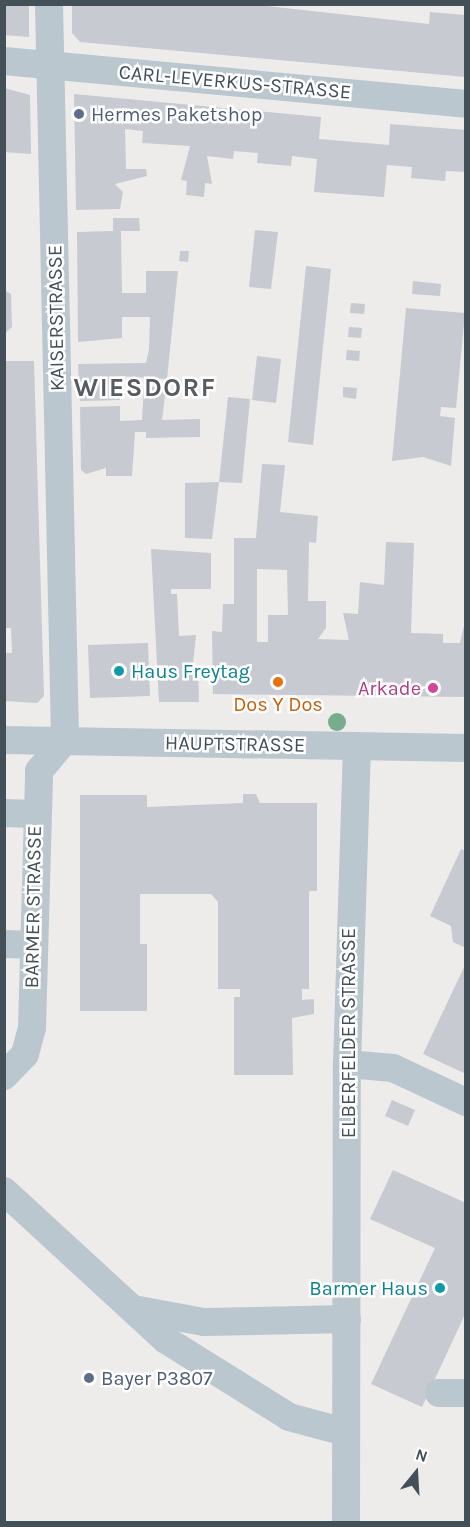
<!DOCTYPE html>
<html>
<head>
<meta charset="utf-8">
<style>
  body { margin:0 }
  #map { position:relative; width:470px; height:1527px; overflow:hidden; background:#eeebeb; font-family:Karla,sans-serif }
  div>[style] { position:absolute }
  .building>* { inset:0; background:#c7cad0 }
  .minor>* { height:28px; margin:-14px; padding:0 14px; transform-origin:14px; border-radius:14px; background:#bbc7ce }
  .trees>* { width:18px; height:18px; margin:-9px; border-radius:50%; background:#77ac8c }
  .dots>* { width:16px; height:16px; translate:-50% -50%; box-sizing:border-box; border:3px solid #fff; border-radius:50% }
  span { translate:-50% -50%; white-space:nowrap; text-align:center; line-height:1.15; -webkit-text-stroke:5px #fff; paint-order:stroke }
  .street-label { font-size:20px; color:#435058 }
  .service-label { font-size:20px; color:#4e5e75 }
  .left { translate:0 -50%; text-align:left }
  .culture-label { font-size:20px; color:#0d838f }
  .right { translate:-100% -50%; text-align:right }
  .hotel-label { font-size:20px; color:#b23c85 }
  .food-label { font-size:20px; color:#c56008 }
  .district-label { font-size:26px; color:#585c60; font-weight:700; letter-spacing:1.5px }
  .frame { position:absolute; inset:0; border:6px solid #435058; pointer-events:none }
  .north { position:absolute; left:386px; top:1443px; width:60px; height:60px; -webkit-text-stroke:4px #fff; paint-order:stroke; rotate:18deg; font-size:16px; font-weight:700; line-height:24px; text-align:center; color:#435058 }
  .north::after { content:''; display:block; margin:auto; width:21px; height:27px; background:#435058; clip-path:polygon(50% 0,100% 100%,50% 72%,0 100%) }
</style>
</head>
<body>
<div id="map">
  <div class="building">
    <i style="clip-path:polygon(4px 4px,29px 4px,29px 37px,4px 35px)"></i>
    <i style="clip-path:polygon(72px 4px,267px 6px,429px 24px,430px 12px,466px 15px,466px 77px,80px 42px,72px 33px)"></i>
    <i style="clip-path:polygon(4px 88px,30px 95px,31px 154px,4px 152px)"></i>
    <i style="clip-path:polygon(74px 94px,321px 117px,319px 139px,389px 145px,390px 124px,466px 130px,466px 172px,446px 171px,445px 181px,411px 178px,412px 167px,387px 165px,384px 197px,314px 192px,317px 159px,292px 156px,291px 166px,257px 163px,258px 153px,234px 151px,233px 159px,207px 156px,212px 184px,205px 183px,204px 197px,186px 195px,187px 181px,181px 180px,190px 146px,142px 143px,143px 131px,125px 129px,126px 169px,146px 169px,147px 176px,115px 184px,123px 192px,120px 209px,76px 210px)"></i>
    <i style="clip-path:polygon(113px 218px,139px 218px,140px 231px,121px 231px,122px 293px,146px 293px,146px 271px,178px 271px,167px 379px,119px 376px,120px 400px,80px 401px,78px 364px,146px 363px,149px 349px,150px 317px,122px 317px,122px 338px,78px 342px,77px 232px,113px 231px)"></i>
    <i style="clip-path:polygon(255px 230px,278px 232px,271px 289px,249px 287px)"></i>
    <i style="clip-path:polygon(180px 251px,189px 251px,188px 262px,179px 261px)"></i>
    <i style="clip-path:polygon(306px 266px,331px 269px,313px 445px,288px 442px)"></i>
    <i style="clip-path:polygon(413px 281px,441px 284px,440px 296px,412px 294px)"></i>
    <i style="clip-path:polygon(4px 290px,11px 294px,12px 327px,4px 334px)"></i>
    <i style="clip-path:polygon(351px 303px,365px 304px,364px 314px,350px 313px)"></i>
    <i style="clip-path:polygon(406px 308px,465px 313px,456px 408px,441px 407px,440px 416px,455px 418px,451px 466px,423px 457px,392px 461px)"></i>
    <i style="clip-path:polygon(349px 327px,362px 328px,361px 338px,348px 337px)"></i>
    <i style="clip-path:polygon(347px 350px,360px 351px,359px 361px,346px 360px)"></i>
    <i style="clip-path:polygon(257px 356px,281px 359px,276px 403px,252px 400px)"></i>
    <i style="clip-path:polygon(4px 361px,34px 361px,44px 696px,37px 703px,4px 701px,4px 653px,12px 653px,11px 628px,4px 628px)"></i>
    <i style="clip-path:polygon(144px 387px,166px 387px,162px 420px,200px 419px,200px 437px,146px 438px,146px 432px,135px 432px,132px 476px,106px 476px,106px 468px,86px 474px,81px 470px,80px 407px,120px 406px,120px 421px,142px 420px)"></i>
    <i style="clip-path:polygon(343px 387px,357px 388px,356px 399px,343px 397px)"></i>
    <i style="clip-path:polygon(228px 397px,250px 399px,242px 483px,219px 482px)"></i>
    <i style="clip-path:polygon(evenodd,262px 464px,285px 465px,280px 512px,318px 516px,316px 543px,309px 542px,308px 601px,326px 601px,326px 628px,318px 639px,349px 640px,343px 613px,358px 614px,360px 582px,384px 585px,386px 542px,414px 543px,411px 633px,443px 634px,443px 643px,460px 643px,466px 617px,466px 697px,213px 694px,212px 631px,222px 632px,223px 604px,234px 604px,234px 538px,256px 538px,262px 464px,257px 569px,287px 570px,288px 615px,268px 615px,268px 642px,257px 642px,257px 569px)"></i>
    <i style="clip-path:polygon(219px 482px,212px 539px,185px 538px,185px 483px)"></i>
    <i style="clip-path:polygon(151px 549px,211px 553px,211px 589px,171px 589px,171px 594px,177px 594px,179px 636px,196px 635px,193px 664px,185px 664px,198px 668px,199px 702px,159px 702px)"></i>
    <i style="clip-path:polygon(148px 643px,150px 696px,90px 698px,88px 645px)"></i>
    <i style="clip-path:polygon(243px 794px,256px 794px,260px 803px,317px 803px,317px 891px,309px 891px,309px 989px,302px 989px,302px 1000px,314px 999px,314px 1014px,292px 1018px,293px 1075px,234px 1075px,234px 997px,240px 997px,240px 989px,218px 989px,218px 902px,211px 894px,140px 894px,140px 944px,147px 944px,147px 1011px,80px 1011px,80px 795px,147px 795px,147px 807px,243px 803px)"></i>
    <i style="clip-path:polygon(461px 849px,466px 851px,466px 948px,453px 942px,451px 926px,430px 916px)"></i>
    <i style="clip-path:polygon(466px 963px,466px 1074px,423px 1054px)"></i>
    <i style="clip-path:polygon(392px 1100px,415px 1110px,408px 1126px,385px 1116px)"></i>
    <i style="clip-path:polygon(393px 1170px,466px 1203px,466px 1312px,422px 1407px,371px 1384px,435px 1248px,370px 1219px)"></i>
  </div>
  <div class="minor">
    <i style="left:49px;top:4px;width:736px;rotate:88.75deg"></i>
    <i style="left:4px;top:61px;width:464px;rotate:5.3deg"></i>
    <i style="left:4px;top:740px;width:462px;rotate:1deg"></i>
    <i style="left:4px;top:813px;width:30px;rotate:2deg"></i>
    <i style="left:4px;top:944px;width:29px;rotate:2deg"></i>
    <i style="left:347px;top:1064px;width:46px;rotate:5deg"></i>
    <i style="left:393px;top:1068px;width:81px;rotate:25deg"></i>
    <i style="left:4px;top:1076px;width:30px;rotate:-46deg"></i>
    <i style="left:25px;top:1054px;width:27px;rotate:-75deg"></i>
    <i style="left:32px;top:1028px;width:257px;rotate:-88.4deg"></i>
    <i style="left:39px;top:771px;width:40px;rotate:-50deg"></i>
    <i style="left:4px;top:1191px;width:220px;rotate:42.6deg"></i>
    <i style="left:166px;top:1340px;width:145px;rotate:32deg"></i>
    <i style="left:289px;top:1417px;width:58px;rotate:15deg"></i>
    <i style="left:133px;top:1309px;width:72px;rotate:10.4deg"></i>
    <i style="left:204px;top:1322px;width:143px;rotate:-1.2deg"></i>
    <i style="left:439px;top:1393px;width:27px"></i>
    <i style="left:346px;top:1522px;width:458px;rotate:-89.9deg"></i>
    <i style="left:347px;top:1064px;width:318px;rotate:-88.2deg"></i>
  </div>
  <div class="trees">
    <i style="left:337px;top:722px"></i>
  </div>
  <div class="dots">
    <i style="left:79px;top:114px;background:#5c6f8a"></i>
    <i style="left:119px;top:671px;background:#0f9aa8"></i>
    <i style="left:278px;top:682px;background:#e8710a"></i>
    <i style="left:433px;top:688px;background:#d1479c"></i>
    <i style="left:440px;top:1288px;background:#0f9aa8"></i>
    <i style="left:89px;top:1378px;background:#5c6f8a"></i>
  </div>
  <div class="street-label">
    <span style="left:235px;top:82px;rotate:5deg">CARL-LEVERKUS-STRASSE</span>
    <span style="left:56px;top:318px;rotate:-91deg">KAISERSTRASSE</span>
    <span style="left:235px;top:744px;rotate:1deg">HAUPTSTRASSE</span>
    <span style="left:33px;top:907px;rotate:-89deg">BARMER STRASSE</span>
    <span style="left:348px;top:1033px;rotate:-90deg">ELBERFELDER STRASSE</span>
  </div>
  <div class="service-label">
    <span class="left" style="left:91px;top:114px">Hermes Paketshop</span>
    <span class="left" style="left:101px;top:1378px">Bayer P3807</span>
  </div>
  <div class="culture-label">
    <span class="left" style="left:131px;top:671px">Haus Freytag</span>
    <span class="right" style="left:428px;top:1288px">Barmer Haus</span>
  </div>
  <div class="hotel-label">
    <span class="right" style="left:421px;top:688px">Arkade</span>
  </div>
  <div class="food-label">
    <span style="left:278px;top:704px">Dos Y Dos</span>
  </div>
  <div class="district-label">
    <span style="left:145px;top:388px">WIESDORF</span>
  </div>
  <div class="frame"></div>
  <div class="north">N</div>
</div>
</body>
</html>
